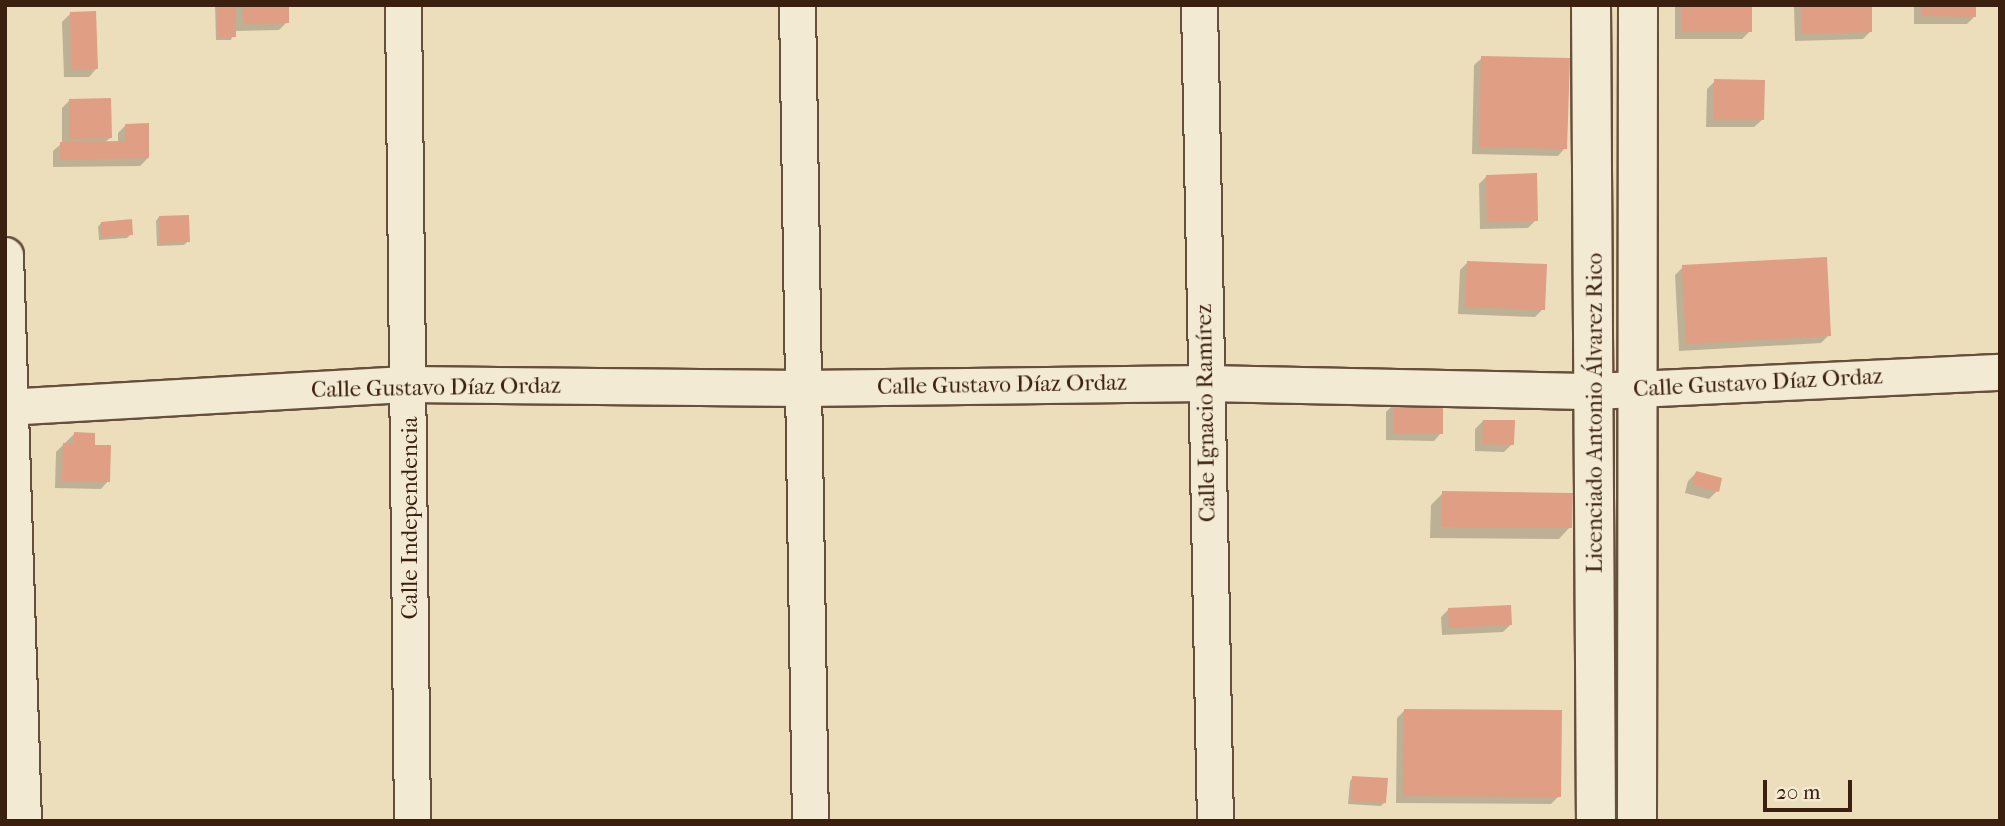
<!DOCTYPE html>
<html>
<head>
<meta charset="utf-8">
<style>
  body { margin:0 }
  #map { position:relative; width:2005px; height:826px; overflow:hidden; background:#ecdebb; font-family:"IM FELL French Canon",serif }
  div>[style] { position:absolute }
  .shadow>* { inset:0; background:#0003 }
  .building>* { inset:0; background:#e09e85 }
  .roads { filter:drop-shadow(2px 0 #67503b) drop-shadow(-2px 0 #67503b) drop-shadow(0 2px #67503b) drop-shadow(0 -2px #67503b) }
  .minor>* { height:35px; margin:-17.5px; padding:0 17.5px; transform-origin:17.5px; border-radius:17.5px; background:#f3ead3 }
  .secondary>* { height:38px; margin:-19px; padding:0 19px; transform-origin:19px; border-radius:19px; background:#f3ead3 }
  span { translate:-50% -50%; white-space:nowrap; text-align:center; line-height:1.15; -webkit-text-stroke:7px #f3ead3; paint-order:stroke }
  .street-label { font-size:23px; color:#3b2010 }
  .frame { position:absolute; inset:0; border:7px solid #3b2010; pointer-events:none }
  .scale { position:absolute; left:1763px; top:780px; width:89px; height:32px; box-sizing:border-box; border:4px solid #3b2010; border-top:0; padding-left:9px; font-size:21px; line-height:24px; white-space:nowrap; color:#3b2010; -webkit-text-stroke:5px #f3ead3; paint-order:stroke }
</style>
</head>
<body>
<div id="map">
  <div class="shadow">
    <i style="clip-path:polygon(215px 5px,287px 5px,287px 22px,279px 30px,234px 31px,231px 40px,216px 40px)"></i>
    <i style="clip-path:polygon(1675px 5px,1750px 5px,1750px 31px,1742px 39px,1675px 39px)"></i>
    <i style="clip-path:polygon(1794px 5px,1870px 5px,1871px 31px,1863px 39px,1795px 41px)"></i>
    <i style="clip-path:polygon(1914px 5px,1975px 5px,1975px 16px,1967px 24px,1914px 24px)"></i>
    <i style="clip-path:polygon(70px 14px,96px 69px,89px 77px,64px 77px,62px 22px)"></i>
    <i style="clip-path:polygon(1482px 58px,1565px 148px,1558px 156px,1472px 154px,1474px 65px)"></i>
    <i style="clip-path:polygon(1715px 81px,1762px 120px,1754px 127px,1706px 127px,1707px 89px)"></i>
    <i style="clip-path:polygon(70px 100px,110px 138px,104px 143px,118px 143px,118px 133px,126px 125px,148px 158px,140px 166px,53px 167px,53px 151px,62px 143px,62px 108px)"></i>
    <i style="clip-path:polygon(1487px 176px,1536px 220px,1528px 228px,1480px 229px,1479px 184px)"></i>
    <i style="clip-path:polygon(159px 217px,188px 241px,184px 245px,157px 246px,156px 221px)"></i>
    <i style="clip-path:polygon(101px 223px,131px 234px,127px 238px,99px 240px,98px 227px)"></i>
    <i style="clip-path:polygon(1468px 262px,1543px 309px,1535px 317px,1458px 314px,1460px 270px)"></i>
    <i style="clip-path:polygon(1683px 267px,1829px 335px,1821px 343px,1679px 351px,1675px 275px)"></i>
    <i style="clip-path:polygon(1394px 404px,1441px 433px,1434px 441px,1386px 440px,1386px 412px)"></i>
    <i style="clip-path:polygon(1483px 421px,1512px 444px,1504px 452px,1475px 451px,1475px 429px)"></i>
    <i style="clip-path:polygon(74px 434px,93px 446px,108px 481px,101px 489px,55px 488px,56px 452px)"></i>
    <i style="clip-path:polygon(1696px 473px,1717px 491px,1709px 499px,1685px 493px,1688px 481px)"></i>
    <i style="clip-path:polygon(1443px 493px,1570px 527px,1559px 539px,1430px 538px,1431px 505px)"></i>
    <i style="clip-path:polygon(1449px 609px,1511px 624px,1503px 632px,1442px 635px,1441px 617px)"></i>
    <i style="clip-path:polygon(1405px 710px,1559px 796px,1551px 804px,1396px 803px,1397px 718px)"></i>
    <i style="clip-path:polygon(1353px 778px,1385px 802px,1381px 806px,1348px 804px,1350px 781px)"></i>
  </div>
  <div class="building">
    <i style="clip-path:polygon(218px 5px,236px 5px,236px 37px,218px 37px)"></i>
    <i style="clip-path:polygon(243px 5px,289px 5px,289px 23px,244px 24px)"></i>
    <i style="clip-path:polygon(1682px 5px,1752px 5px,1752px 32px,1682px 32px)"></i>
    <i style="clip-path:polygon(1801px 5px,1872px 5px,1872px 32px,1802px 34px)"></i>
    <i style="clip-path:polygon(1922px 5px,1976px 5px,1976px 17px,1921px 16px)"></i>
    <i style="clip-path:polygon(96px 11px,98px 69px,71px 70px,70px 12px)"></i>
    <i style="clip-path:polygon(1481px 56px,1570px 58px,1567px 149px,1479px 147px)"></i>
    <i style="clip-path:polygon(1714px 79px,1765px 80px,1764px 120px,1713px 120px)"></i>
    <i style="clip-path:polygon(111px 98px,112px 138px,69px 139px,69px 99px)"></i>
    <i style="clip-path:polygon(149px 123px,149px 158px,60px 160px,60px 142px,125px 141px,125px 124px)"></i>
    <i style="clip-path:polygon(1537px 173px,1538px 221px,1487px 222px,1486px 175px)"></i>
    <i style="clip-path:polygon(189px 215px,190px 242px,160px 243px,159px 216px)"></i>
    <i style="clip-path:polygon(132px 219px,133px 235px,102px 237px,101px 222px)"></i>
    <i style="clip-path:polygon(1827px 257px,1831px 336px,1686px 344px,1682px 265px)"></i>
    <i style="clip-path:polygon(1467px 261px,1547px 264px,1545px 310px,1465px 307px)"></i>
    <i style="clip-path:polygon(1393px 402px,1443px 403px,1443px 434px,1393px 433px)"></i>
    <i style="clip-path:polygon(1483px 420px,1515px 420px,1514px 445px,1482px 444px)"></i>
    <i style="clip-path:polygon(74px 432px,95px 433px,95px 445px,111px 445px,110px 482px,62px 481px,63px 443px,74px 443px)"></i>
    <i style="clip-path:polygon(1696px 471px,1722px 478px,1719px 492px,1692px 485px)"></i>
    <i style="clip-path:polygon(1442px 491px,1573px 493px,1572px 528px,1441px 527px)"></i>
    <i style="clip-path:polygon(1511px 605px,1512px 625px,1449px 628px,1448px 608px)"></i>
    <i style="clip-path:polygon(1404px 709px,1562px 710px,1561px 797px,1403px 796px)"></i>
    <i style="clip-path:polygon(1352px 776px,1388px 778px,1386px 803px,1351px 801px)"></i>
  </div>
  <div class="roads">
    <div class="minor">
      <i style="left:403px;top:5px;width:816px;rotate:89.37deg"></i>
      <i style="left:797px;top:5px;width:816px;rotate:89.09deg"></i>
      <i style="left:1199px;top:5px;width:816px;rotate:88.88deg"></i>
      <i style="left:5px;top:255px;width:566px;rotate:88.18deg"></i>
      <i style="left:5px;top:407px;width:405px;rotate:-3.3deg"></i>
      <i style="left:409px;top:384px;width:392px;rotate:0.6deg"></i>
      <i style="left:801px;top:388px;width:404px;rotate:-0.7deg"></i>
      <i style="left:1205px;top:383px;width:390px;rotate:1.2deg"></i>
      <i style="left:1595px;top:391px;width:405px;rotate:-2.7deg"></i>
    </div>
    <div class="secondary">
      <i style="left:1591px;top:5px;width:816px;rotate:89.65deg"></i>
      <i style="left:1637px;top:821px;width:816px;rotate:-89.93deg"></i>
    </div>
  </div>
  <div class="street-label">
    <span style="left:1758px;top:383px;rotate:-3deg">Calle Gustavo Díaz Ordaz</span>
    <span style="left:1002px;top:385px;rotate:-1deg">Calle Gustavo Díaz Ordaz</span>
    <span style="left:436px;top:388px;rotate:-1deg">Calle Gustavo Díaz Ordaz</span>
    <span style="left:1206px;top:413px;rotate:-91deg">Calle Ignacio Ramírez</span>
    <span style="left:1595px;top:413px;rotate:-90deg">Licenciado Antonio Álvarez Rico</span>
    <span style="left:410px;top:518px;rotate:-90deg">Calle Independencia</span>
  </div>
  <div class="frame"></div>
  <div class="scale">20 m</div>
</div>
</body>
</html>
